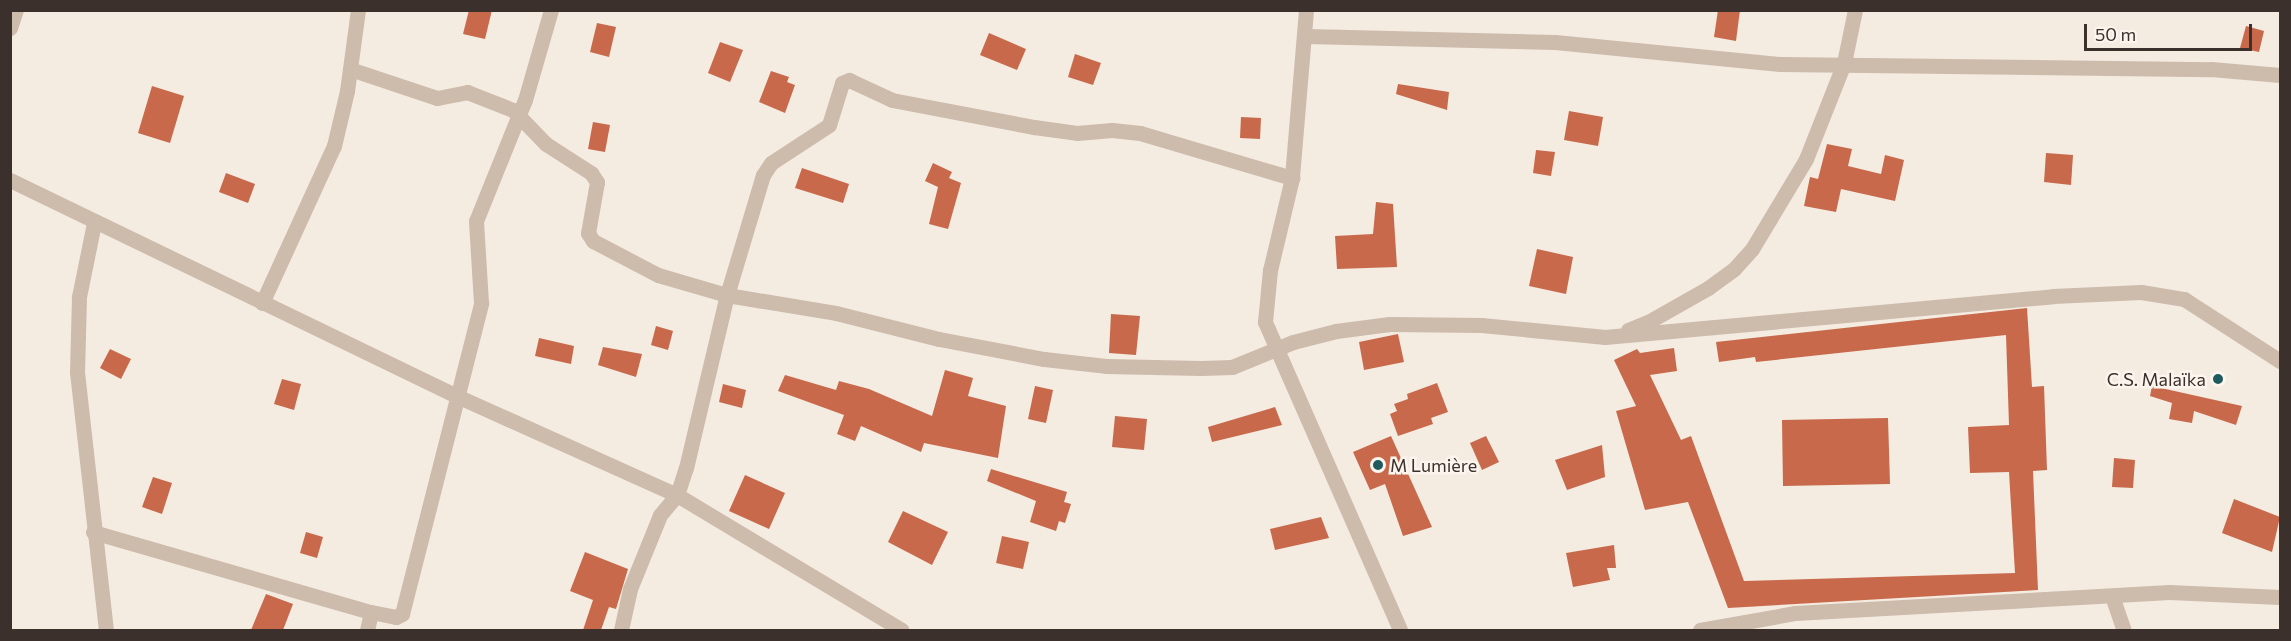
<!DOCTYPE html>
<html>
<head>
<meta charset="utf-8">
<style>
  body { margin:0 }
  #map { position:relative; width:2291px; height:641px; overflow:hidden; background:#f4ebe1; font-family:Commissioner,sans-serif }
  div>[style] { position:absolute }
  .building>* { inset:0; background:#c8694b }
  .minor>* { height:15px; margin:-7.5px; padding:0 7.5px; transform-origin:7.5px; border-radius:7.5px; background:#cdbbac }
  .dots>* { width:16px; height:16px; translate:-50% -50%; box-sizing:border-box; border:3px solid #fbf5ee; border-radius:50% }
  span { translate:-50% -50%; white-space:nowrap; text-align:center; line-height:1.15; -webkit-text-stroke:5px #fbf5ee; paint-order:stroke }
  .poi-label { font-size:18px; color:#3b302b }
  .right { translate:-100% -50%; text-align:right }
  .left { translate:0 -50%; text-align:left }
  .frame { position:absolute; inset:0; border:12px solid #3b302b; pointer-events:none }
  .scale { position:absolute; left:2084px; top:24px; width:168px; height:27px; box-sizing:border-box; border:3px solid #3b302b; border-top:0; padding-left:8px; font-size:18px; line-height:21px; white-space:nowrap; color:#3b302b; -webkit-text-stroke:4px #fbf5ee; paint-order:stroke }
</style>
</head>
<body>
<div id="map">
  <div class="building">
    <i style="clip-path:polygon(469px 10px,492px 10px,485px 39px,463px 34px)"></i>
    <i style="clip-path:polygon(1718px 10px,1740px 10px,1736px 41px,1714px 37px)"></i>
    <i style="clip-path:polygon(597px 23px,616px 27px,609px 57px,590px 52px)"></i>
    <i style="clip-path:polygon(2246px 26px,2264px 31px,2259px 52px,2240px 48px)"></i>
    <i style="clip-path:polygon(989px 33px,1026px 49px,1017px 70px,980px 55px)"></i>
    <i style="clip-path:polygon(720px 42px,743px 50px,730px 82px,708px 73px)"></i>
    <i style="clip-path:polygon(1075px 54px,1101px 63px,1093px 85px,1068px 77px)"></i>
    <i style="clip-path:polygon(771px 71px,789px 77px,787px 82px,795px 85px,785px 113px,759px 102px)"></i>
    <i style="clip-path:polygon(1398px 84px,1449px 92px,1447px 110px,1396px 94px)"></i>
    <i style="clip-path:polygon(152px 86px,184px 96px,170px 143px,138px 133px)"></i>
    <i style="clip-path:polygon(1569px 111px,1603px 117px,1598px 146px,1564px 140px)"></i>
    <i style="clip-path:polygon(1241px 117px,1261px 118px,1260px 139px,1240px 138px)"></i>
    <i style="clip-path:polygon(593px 122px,610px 125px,605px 152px,588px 149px)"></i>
    <i style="clip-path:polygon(1827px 144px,1852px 149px,1848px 166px,1881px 174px,1885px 155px,1904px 160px,1895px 201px,1841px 189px,1836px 212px,1804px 206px,1810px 177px,1818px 179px)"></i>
    <i style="clip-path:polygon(1536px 150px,1555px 152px,1551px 176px,1533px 173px)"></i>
    <i style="clip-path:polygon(2046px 153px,2073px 155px,2071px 185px,2044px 182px)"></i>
    <i style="clip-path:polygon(933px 163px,952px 172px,949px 178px,961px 183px,948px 229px,929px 224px,938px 187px,925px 181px)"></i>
    <i style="clip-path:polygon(802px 168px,849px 184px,843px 203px,795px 188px)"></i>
    <i style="clip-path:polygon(226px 173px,255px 184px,248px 203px,219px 192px)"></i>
    <i style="clip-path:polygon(1376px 202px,1393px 204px,1397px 267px,1337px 269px,1335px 236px,1373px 234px)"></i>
    <i style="clip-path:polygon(1537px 249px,1573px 257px,1566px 294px,1529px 286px)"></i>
    <i style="clip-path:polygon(2027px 308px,2032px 387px,2044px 386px,2047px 470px,2033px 471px,2038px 590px,1728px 608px,1688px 502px,1645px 510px,1616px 411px,1636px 406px,1614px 360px,1637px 349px,1640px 353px,1674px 348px,1677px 371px,1650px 375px,1681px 440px,1691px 436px,1744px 581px,2015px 573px,2009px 472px,1970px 473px,1968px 427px,2009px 425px,2006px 335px,1756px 362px,1755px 357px,1719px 362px,1716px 342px)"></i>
    <i style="clip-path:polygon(1111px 314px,1140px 316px,1136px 355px,1109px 353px)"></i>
    <i style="clip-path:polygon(656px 326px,673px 331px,668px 350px,651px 345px)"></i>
    <i style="clip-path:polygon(1398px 334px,1404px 362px,1364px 370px,1359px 342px)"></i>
    <i style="clip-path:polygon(539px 338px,574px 346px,571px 364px,535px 356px)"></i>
    <i style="clip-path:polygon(603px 347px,642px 354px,636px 377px,598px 365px)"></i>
    <i style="clip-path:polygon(110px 349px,131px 359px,121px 379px,100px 368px)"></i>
    <i style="clip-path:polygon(945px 370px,973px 378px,968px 396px,1006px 406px,998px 458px,924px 443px,921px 452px,861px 426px,855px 441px,837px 434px,844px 415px,778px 391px,785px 375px,836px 390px,839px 381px,869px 389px,932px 416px)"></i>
    <i style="clip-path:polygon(282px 379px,301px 384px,294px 410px,274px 404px)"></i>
    <i style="clip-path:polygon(1437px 383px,1448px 412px,1431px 418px,1433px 424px,1398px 436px,1390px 414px,1397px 411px,1394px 404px,1408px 399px,1407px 394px)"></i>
    <i style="clip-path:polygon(723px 384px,746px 390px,742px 408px,719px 402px)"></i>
    <i style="clip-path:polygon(1035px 386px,1053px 390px,1046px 423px,1028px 419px)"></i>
    <i style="clip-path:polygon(2152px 386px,2242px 406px,2236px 425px,2194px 411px,2192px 423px,2169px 419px,2172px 403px,2150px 396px)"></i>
    <i style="clip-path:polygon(1275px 407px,1282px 425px,1212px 442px,1208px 427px)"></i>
    <i style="clip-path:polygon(1115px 416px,1147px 419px,1144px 450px,1112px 447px)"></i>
    <i style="clip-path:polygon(1888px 418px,1890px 484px,1783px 486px,1782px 420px)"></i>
    <i style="clip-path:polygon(1391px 436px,1432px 527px,1403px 536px,1385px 484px,1370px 490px,1353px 452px)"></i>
    <i style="clip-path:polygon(1486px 436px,1499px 462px,1482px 470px,1470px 443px)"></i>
    <i style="clip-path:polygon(1602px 445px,1605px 477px,1567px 490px,1555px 460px)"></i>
    <i style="clip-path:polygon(2114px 458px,2135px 460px,2133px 488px,2112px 487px)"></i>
    <i style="clip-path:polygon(991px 469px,1067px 492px,1064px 502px,1071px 504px,1065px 523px,1059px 521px,1056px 531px,1030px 522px,1036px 501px,987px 481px)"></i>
    <i style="clip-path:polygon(745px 475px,785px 493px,769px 529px,729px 511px)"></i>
    <i style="clip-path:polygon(153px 477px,172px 483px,162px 514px,142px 507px)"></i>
    <i style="clip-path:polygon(2234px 499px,2280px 517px,2272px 552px,2222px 533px)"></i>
    <i style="clip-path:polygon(903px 511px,948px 532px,932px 565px,888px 542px)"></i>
    <i style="clip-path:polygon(1321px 517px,1329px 538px,1275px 550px,1270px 529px)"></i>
    <i style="clip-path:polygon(306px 532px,323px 537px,317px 558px,300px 553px)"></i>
    <i style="clip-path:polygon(1002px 536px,1029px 542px,1023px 569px,996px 563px)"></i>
    <i style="clip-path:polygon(1614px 545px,1616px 568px,1607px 568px,1610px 580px,1573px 587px,1566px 553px)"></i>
    <i style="clip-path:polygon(585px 552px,628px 569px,616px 609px,609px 607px,601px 630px,583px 630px,593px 600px,570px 591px)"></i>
    <i style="clip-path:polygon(266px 594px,293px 604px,283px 630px,251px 630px)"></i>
  </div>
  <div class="minor">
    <i style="left:1306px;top:10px;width:169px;rotate:94.8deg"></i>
    <i style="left:1292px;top:178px;width:95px;rotate:103.4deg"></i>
    <i style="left:1270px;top:270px;width:52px;rotate:95.5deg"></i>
    <i style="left:1265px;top:322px;width:336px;rotate:66.3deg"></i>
    <i style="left:10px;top:28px;width:19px;rotate:-72deg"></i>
    <i style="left:1306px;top:36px;width:249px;rotate:1.4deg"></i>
    <i style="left:1555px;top:42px;width:226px;rotate:5.6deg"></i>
    <i style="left:1780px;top:64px;width:431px;rotate:0.7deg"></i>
    <i style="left:2211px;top:69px;width:69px;rotate:5deg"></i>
    <i style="left:350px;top:69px;width:92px;rotate:18.4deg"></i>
    <i style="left:437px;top:98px;width:31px;rotate:-11deg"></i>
    <i style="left:467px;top:92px;width:49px;rotate:21.4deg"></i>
    <i style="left:513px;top:110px;width:47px;rotate:45.9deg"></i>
    <i style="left:546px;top:144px;width:54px;rotate:32.8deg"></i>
    <i style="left:591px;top:173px;width:11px;rotate:56deg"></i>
    <i style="left:597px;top:182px;width:52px;rotate:100deg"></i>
    <i style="left:588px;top:233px;width:9px;rotate:58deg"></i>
    <i style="left:593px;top:241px;width:73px;rotate:27.6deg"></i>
    <i style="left:658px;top:275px;width:72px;rotate:16.2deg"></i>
    <i style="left:727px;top:295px;width:125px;rotate:-73.3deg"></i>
    <i style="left:763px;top:175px;width:14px;rotate:-56deg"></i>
    <i style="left:771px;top:163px;width:69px;rotate:-33.2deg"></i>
    <i style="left:829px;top:125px;width:44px;rotate:-72.8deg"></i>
    <i style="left:842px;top:83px;width:8px;rotate:-23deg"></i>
    <i style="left:849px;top:80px;width:47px;rotate:24.9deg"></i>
    <i style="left:892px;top:100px;width:145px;rotate:10.8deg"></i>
    <i style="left:1034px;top:127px;width:43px;rotate:7.9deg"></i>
    <i style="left:1077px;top:133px;width:35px;rotate:-5deg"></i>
    <i style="left:1112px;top:130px;width:28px;rotate:6deg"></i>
    <i style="left:1140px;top:133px;width:159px;rotate:16.5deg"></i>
    <i style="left:10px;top:180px;width:499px;rotate:25.8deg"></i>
    <i style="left:459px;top:397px;width:239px;rotate:24.2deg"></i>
    <i style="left:677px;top:495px;width:262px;rotate:31deg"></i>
    <i style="left:94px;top:223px;width:76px;rotate:101.5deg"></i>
    <i style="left:79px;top:297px;width:75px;rotate:91.5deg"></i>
    <i style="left:77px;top:372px;width:260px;rotate:83.6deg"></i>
    <i style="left:262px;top:303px;width:173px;rotate:-65.4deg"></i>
    <i style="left:334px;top:146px;width:57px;rotate:-76.7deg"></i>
    <i style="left:347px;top:91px;width:82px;rotate:-82.3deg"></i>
    <i style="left:1628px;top:330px;width:22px;rotate:-22deg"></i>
    <i style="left:1648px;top:322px;width:69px;rotate:-29.5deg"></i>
    <i style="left:1708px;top:288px;width:32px;rotate:-36deg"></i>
    <i style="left:1734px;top:269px;width:27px;rotate:-48deg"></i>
    <i style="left:1752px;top:249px;width:105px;rotate:-59deg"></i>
    <i style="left:1806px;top:159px;width:103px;rotate:-68.4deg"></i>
    <i style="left:1844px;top:63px;width:54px;rotate:-78.3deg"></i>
    <i style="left:93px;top:532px;width:289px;rotate:16.1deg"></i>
    <i style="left:371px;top:612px;width:25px;rotate:11deg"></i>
    <i style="left:396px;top:617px;width:7px;rotate:-27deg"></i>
    <i style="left:402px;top:614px;width:321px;rotate:-75.7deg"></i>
    <i style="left:481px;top:303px;width:82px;rotate:-93.5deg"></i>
    <i style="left:476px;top:221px;width:131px;rotate:-68deg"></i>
    <i style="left:525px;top:100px;width:94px;rotate:-73.9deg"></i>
    <i style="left:2112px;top:596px;width:36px;rotate:71deg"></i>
    <i style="left:367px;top:630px;width:18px;rotate:-77deg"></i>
    <i style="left:621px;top:630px;width:42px;rotate:-77.6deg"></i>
    <i style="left:630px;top:589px;width:80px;rotate:-67.9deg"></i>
    <i style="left:660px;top:515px;width:26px;rotate:-50deg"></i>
    <i style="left:677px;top:495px;width:28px;rotate:-72deg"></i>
    <i style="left:686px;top:468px;width:178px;rotate:-76.7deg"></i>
    <i style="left:727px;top:295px;width:110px;rotate:9.4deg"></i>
    <i style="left:836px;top:313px;width:106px;rotate:14.2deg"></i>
    <i style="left:939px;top:339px;width:107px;rotate:10.8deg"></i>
    <i style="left:1044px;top:359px;width:62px;rotate:6.4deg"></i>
    <i style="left:1106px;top:366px;width:95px;rotate:1.2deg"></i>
    <i style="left:1201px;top:368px;width:31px;rotate:-2deg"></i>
    <i style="left:1232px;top:367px;width:66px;rotate:-22.3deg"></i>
    <i style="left:1293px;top:342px;width:44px;rotate:-14.3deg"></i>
    <i style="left:1336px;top:331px;width:54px;rotate:-7.4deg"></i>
    <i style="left:1390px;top:324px;width:91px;rotate:0.6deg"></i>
    <i style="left:1481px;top:325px;width:125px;rotate:5.5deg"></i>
    <i style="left:1605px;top:337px;width:450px;rotate:-5.2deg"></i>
    <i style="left:2053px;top:296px;width:88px;rotate:-2.6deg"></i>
    <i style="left:2141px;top:292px;width:44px;rotate:9.2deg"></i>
    <i style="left:2184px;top:299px;width:114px;rotate:32.9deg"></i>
    <i style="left:1700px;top:630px;width:97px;rotate:-10.1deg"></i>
    <i style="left:1795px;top:613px;width:375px;rotate:-3.2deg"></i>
    <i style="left:2169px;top:592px;width:111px;rotate:2.6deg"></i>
  </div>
  <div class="dots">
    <i style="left:2218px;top:379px;background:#1f5a5e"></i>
    <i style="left:1378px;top:465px;background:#1f5a5e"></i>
  </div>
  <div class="poi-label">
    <span class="right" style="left:2206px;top:379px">C.S. Malaïka</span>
    <span class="left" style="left:1390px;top:465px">M Lumière</span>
  </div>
  <div class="frame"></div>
  <div class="scale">50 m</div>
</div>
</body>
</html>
